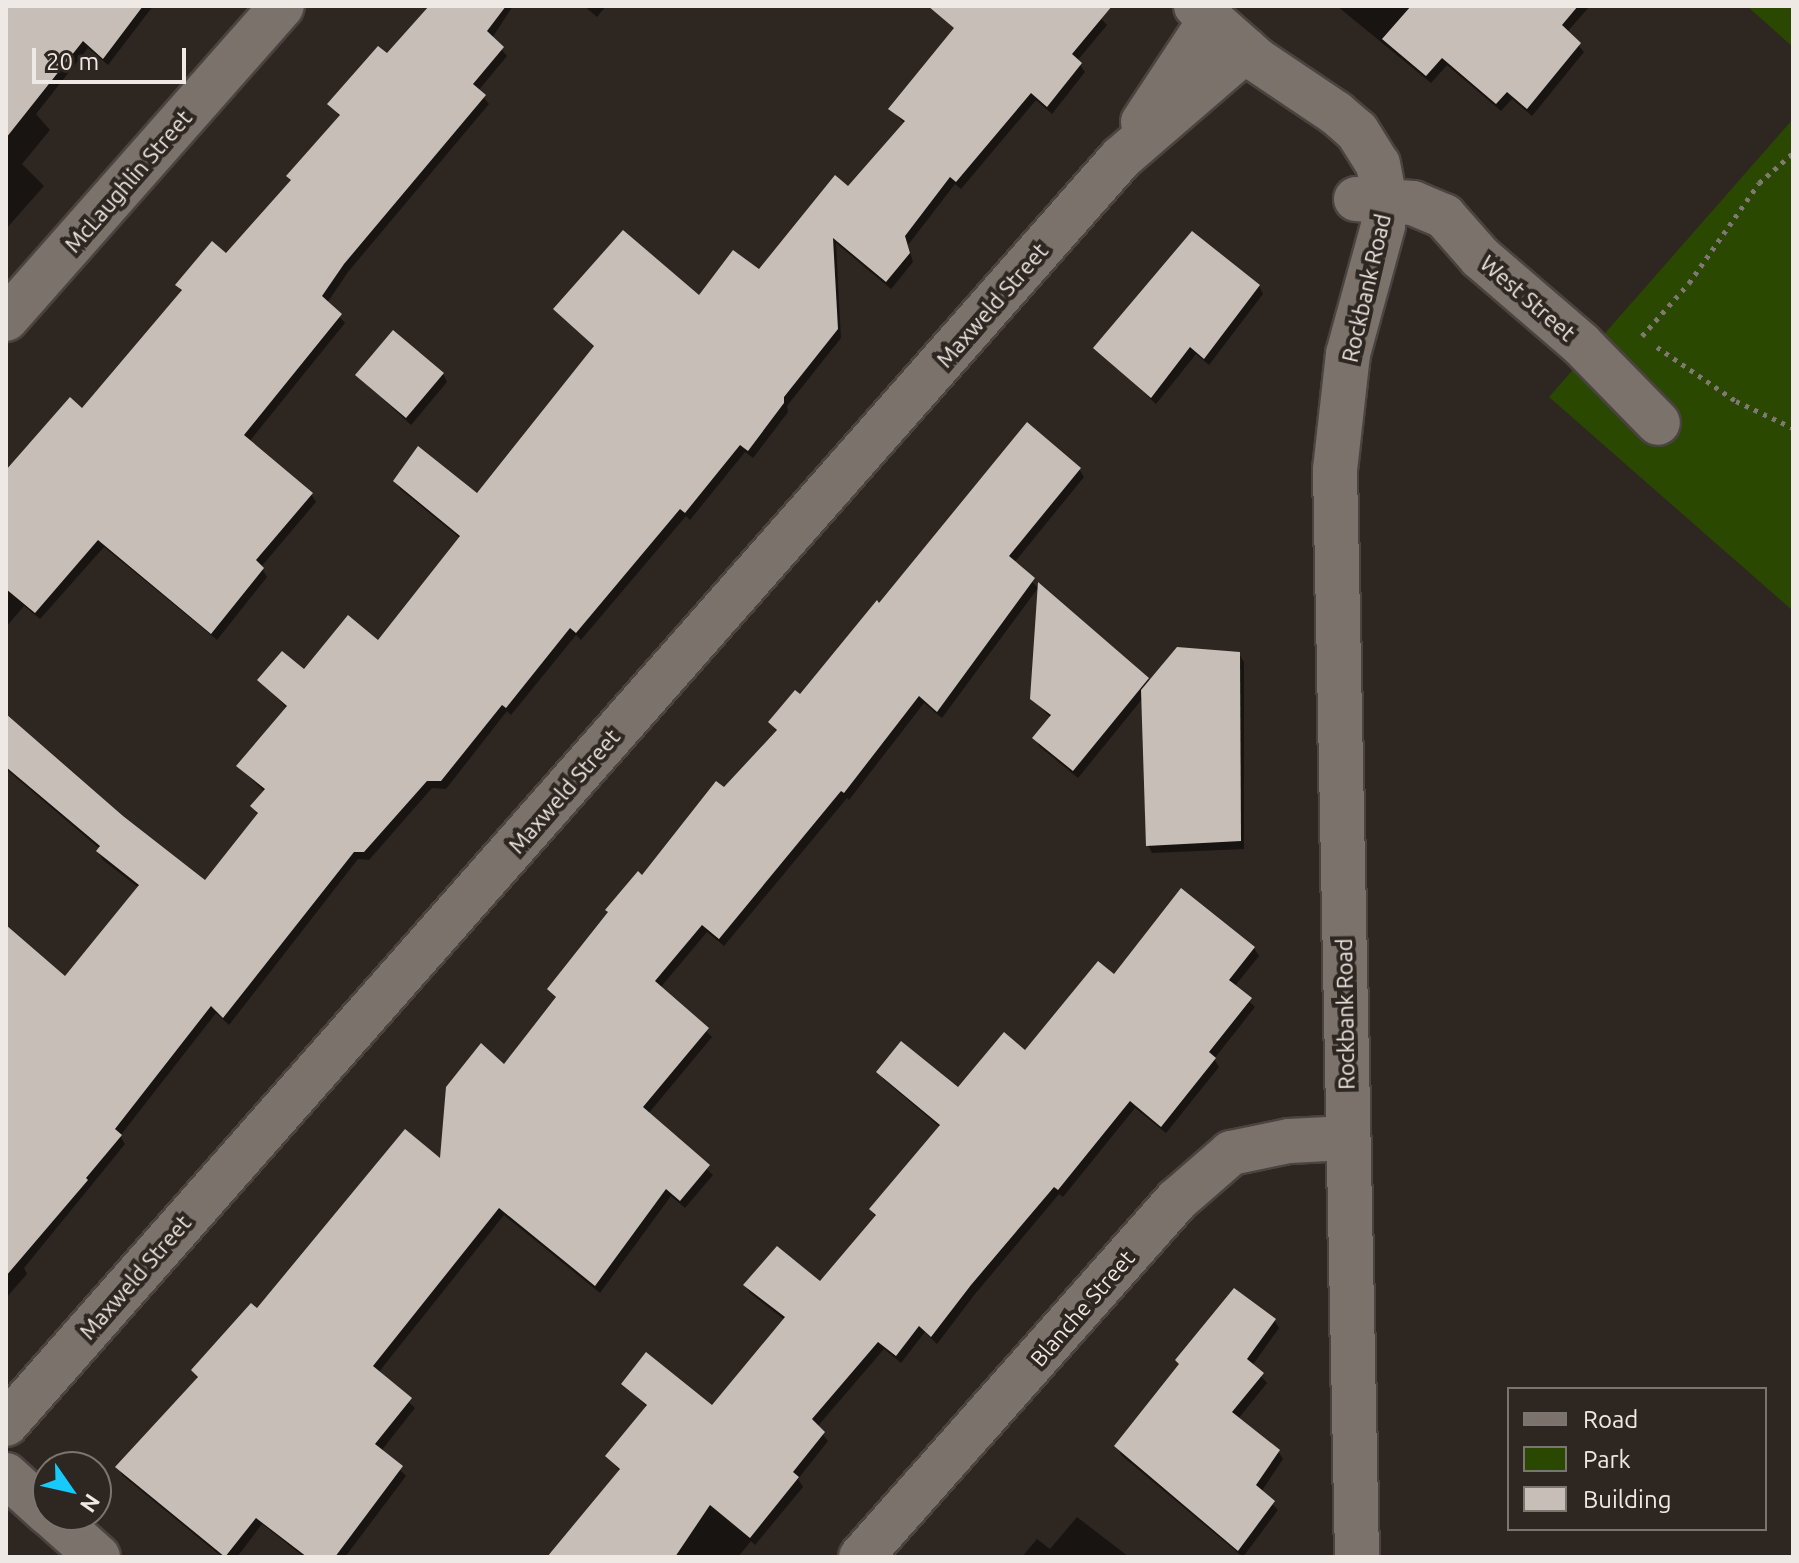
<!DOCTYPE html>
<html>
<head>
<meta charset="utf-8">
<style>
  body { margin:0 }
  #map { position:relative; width:1799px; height:1563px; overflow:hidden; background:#2e2621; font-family:Ubuntu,sans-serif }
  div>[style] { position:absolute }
  .green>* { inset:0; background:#2b4800 }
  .shadow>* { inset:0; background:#0007 }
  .building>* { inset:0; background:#c8beb8 }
  .path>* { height:5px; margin-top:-2.5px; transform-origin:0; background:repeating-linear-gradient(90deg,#7f7873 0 4px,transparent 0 10px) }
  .roads { filter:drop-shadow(2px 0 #4a4340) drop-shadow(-2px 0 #4a4340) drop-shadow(0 2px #4a4340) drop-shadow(0 -2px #4a4340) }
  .street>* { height:44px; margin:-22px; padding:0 22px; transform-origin:22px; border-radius:22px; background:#7b726c }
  span { translate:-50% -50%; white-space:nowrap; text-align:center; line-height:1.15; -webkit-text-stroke:8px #2e2621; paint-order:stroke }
  .street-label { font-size:22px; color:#efe9e6 }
  .frame { position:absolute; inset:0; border:8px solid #efe9e6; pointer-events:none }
  .legend { position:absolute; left:1507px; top:1387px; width:260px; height:144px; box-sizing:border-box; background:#2e2621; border:2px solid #7b7470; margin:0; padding:10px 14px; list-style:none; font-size:24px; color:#efe9e6 }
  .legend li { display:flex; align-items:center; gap:16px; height:40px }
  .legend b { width:40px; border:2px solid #7b7470 }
  .north { position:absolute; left:32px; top:1451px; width:80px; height:80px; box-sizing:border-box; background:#2e2621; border:2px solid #7b7470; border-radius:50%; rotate:124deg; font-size:22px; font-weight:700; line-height:32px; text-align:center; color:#efe9e6 }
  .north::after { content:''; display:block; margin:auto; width:28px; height:36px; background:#17cafb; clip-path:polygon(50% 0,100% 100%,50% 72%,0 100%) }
  .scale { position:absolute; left:32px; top:48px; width:154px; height:36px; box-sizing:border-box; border:4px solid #efe9e6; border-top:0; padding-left:10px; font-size:24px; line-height:28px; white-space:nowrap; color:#efe9e6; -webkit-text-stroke:6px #2e2621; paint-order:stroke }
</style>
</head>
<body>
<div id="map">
  <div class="green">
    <i style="clip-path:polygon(1747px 6px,1793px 6px,1793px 47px)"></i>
    <i style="clip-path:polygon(1793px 119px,1793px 611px,1549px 397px)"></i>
  </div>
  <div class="shadow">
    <i style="clip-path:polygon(6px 6px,153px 6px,108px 65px,88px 48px,36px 114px,50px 130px,22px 164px,44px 186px,6px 229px)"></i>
    <i style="clip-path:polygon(432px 6px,513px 6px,492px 38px,507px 56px,478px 91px,489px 104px,348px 272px,327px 303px,345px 323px,249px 442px,311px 494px,316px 502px,261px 567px,267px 577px,217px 640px,104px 547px,40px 619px,24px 606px,6px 627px,6px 483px,83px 411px,182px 293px,178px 285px,226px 256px,292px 182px,341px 118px,330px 104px,387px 56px)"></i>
    <i style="clip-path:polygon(584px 6px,606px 6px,597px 17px)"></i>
    <i style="clip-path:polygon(978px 6px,1089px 6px,1107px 25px,1077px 61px,1085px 72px,1052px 114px,1036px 100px,961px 189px,955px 184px,908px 245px,913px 262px,891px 289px,836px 243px,841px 338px,787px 406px,788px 412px,753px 458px,745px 452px,690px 520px,686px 516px,581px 640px,576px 635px,511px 715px,507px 711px,446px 789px,432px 788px,369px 860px,358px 859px,229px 1025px,216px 1013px,120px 1136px,125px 1144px,24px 1268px,27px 1274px,6px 1298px,6px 928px,65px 979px,139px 888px,103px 860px,98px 852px,100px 849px,6px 769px,6px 716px,122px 818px,205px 883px,257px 814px,253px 806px,265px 792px,238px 766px,287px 708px,260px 681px,304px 672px,378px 643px,461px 539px,400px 489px,395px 481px,477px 496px,595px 348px,556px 309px,699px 298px,760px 272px,848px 189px,905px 124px,891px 109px)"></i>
    <i style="clip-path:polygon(1337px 6px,1590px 6px,1567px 32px,1584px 52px,1532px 116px,1512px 99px,1501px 111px,1447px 65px,1431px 83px)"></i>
    <i style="clip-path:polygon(1259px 286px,1263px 294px,1209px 365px,1196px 354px,1156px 404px,1096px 348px)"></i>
    <i style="clip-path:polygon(443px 374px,447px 382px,411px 425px,357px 375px)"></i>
    <i style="clip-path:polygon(1079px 469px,1084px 477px,1014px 563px,1038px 588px,942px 718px,924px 703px,849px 800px,847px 798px,724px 946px,707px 932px,660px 988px,712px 1037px,648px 1114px,713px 1175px,685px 1208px,671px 1196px,600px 1293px,504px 1215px,378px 1373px,415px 1408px,381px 1451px,406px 1476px,345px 1557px,304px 1557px,262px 1524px,237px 1557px,222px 1557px,122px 1475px,118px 1467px,198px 1380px,193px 1371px,257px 1311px,441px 1162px,505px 1067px,557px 999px,550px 989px,643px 878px,777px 732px,770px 722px,800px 697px,880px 606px)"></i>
    <i style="clip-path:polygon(1239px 654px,1244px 662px,1244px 849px,1152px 853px,1148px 845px,1143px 698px,1078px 778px,1039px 746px,1035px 738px,1051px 718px,1032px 699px,1148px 679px,1150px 683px)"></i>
    <i style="clip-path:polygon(1254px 948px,1259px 956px,1234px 987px,1255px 1007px,1214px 1059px,1219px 1067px,1166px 1133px,1135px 1108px,1063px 1197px,1059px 1194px,975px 1294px,937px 1344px,925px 1332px,901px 1363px,884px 1349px,817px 1427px,828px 1441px,798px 1479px,803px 1487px,755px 1545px,751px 1541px,738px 1557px,549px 1557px,620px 1471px,607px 1456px,648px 1408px,624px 1384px,712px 1408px,785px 1320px,750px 1293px,745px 1285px,820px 1283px,876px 1218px,871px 1210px,941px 1128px,884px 1080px,879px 1072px,958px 1090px,1025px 1052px,1114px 977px)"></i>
    <i style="clip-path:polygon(1274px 1320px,1279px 1328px,1252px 1366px,1267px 1383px,1238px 1419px,1278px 1451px,1283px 1459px,1261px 1492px,1278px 1510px,1243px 1557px,1121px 1455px,1117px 1447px)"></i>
    <i style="clip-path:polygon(1077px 1517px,1129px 1557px,1022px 1557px,1037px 1539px,1050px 1549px)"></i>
  </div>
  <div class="building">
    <i style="clip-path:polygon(6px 6px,143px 6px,103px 59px,83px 41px,6px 138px)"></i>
    <i style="clip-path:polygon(429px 6px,506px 6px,487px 31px,504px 47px,473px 84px,486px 95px,344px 264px,322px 296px,342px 314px,244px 435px,313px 493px,256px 560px,264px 568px,211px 634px,98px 540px,35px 613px,6px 589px,6px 470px,70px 397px,82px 408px,182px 290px,175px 285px,212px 241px,226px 253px,291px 180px,286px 176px,340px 115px,327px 104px,378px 46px,387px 53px)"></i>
    <i style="clip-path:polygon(928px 6px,1112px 6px,1072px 54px,1082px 63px,1047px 107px,1031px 93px,956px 182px,950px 177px,905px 236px,910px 253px,886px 282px,833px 238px,838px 329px,784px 397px,784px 403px,748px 451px,740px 445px,685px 513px,680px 509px,576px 633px,570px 628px,506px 708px,502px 705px,441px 781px,427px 781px,364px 852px,354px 852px,223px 1018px,211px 1006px,115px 1129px,122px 1135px,86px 1178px,88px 1180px,6px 1276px,6px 925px,65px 976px,139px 885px,96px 851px,100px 846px,6px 767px,6px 714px,123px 816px,205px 880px,258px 813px,250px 806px,265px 789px,236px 766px,287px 706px,257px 680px,282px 651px,304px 669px,348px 615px,378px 640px,460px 536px,393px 481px,418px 446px,477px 493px,594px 346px,553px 309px,623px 230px,699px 295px,733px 250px,759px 269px,835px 175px,848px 186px,905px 121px,888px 109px,954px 28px)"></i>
    <i style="clip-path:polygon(1411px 6px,1578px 6px,1562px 25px,1581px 43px,1527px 109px,1507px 92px,1496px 104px,1442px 58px,1426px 76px,1382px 39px)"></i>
    <i style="clip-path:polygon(1192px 231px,1260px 285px,1204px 359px,1190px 347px,1151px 398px,1093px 348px)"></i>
    <i style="clip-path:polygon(393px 330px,444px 373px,406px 418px,355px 375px)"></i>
    <i style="clip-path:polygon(1027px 422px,1081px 468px,1009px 556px,1035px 578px,937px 712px,919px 696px,844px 793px,841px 791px,719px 939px,702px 925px,655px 981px,709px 1028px,643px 1107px,710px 1165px,680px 1201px,666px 1189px,595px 1286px,499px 1208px,373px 1366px,412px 1398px,375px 1444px,403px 1466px,335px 1557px,307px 1557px,256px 1518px,225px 1557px,115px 1467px,198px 1377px,191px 1370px,251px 1303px,257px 1308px,405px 1129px,440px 1158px,446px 1087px,481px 1043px,504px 1064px,556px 997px,547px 989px,608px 912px,605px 910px,638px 871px,642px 875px,716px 781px,724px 787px,777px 730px,768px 722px,795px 690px,800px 694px,877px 600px,879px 603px)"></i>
    <i style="clip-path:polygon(1038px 582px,1149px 678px,1073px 771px,1032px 738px,1051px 715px,1030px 699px)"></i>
    <i style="clip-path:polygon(1177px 647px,1240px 652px,1241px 841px,1146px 846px,1141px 690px)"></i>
    <i style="clip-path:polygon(1181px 888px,1255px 947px,1229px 980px,1252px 998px,1209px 1052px,1216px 1058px,1161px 1127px,1130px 1101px,1058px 1190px,1054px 1187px,971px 1285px,931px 1337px,919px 1326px,896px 1356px,878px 1342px,812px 1419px,825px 1432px,793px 1472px,799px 1477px,750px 1538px,710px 1505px,675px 1557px,547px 1557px,620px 1469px,605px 1456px,647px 1405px,621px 1384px,646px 1352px,712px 1405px,785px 1317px,743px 1285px,777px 1246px,820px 1281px,876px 1215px,869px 1209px,940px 1125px,876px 1072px,901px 1041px,958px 1087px,1004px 1032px,1025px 1050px,1098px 961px,1114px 974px)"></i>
    <i style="clip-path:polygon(1234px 1288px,1276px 1319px,1247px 1359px,1264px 1373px,1232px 1412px,1280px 1450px,1256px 1485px,1275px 1501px,1238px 1551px,1114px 1446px,1179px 1364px,1175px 1360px)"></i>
  </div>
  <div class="path">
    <i style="left:1642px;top:336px;width:71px;rotate:-48.4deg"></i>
    <i style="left:1689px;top:283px;width:122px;rotate:-55deg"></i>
    <i style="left:1759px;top:183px;width:45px;rotate:-41.4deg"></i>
    <i style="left:1657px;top:347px;width:96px;rotate:34.4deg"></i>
    <i style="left:1736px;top:401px;width:63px;rotate:25.3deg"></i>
  </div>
  <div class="roads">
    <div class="street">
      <i style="left:1196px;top:6px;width:81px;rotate:41.5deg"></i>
      <i style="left:1257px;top:60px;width:95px;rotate:33.9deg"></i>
      <i style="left:1336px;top:113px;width:28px;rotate:41deg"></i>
      <i style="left:1357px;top:131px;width:39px;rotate:58deg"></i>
      <i style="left:1378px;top:164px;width:38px;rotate:79deg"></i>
      <i style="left:1385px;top:201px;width:25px;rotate:95deg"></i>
      <i style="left:1383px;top:226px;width:133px;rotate:105.3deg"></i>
      <i style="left:1348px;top:354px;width:117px;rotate:96.4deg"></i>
      <i style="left:1335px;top:470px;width:1087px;rotate:88.84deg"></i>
      <i style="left:1143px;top:122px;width:123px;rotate:-56.6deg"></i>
      <i style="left:1356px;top:199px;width:57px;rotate:4deg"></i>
      <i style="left:1413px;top:203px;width:34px;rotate:23deg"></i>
      <i style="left:1444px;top:216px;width:55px;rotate:48.7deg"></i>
      <i style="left:1480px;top:257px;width:133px;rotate:40.7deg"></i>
      <i style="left:1581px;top:344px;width:110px;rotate:45.7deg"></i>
      <i style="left:6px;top:319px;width:417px;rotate:-48.6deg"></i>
      <i style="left:6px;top:1424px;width:1687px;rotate:-48.63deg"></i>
      <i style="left:1121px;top:158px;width:165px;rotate:-40.8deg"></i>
      <i style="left:6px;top:1475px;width:57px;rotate:42.1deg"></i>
      <i style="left:51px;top:1515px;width:63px;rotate:41.8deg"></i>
      <i style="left:861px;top:1557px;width:477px;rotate:-48.5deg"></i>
      <i style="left:1177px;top:1200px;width:72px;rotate:-41deg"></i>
      <i style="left:1231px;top:1153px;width:59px;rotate:-11.7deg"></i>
      <i style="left:1289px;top:1141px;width:58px;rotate:-3deg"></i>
    </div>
  </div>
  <div class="street-label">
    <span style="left:128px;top:181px;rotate:-49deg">McLaughlin Street</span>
    <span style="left:1366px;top:288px;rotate:-77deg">Rockbank Road</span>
    <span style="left:1528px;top:298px;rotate:41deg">West Street</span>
    <span style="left:992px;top:305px;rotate:-49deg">Maxweld Street</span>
    <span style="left:564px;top:791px;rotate:-49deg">Maxweld Street</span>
    <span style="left:1345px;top:1014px;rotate:-91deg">Rockbank Road</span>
    <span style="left:135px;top:1277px;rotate:-49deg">Maxweld Street</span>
    <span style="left:1082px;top:1308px;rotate:-49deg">Blanche Street</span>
  </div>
  <div class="frame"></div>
  <ul class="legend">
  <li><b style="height:10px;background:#7b726c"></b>Road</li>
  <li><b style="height:22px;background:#2b4800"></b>Park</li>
  <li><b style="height:22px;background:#c8beb8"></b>Building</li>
  </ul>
  <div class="north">N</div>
  <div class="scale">20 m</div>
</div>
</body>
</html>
